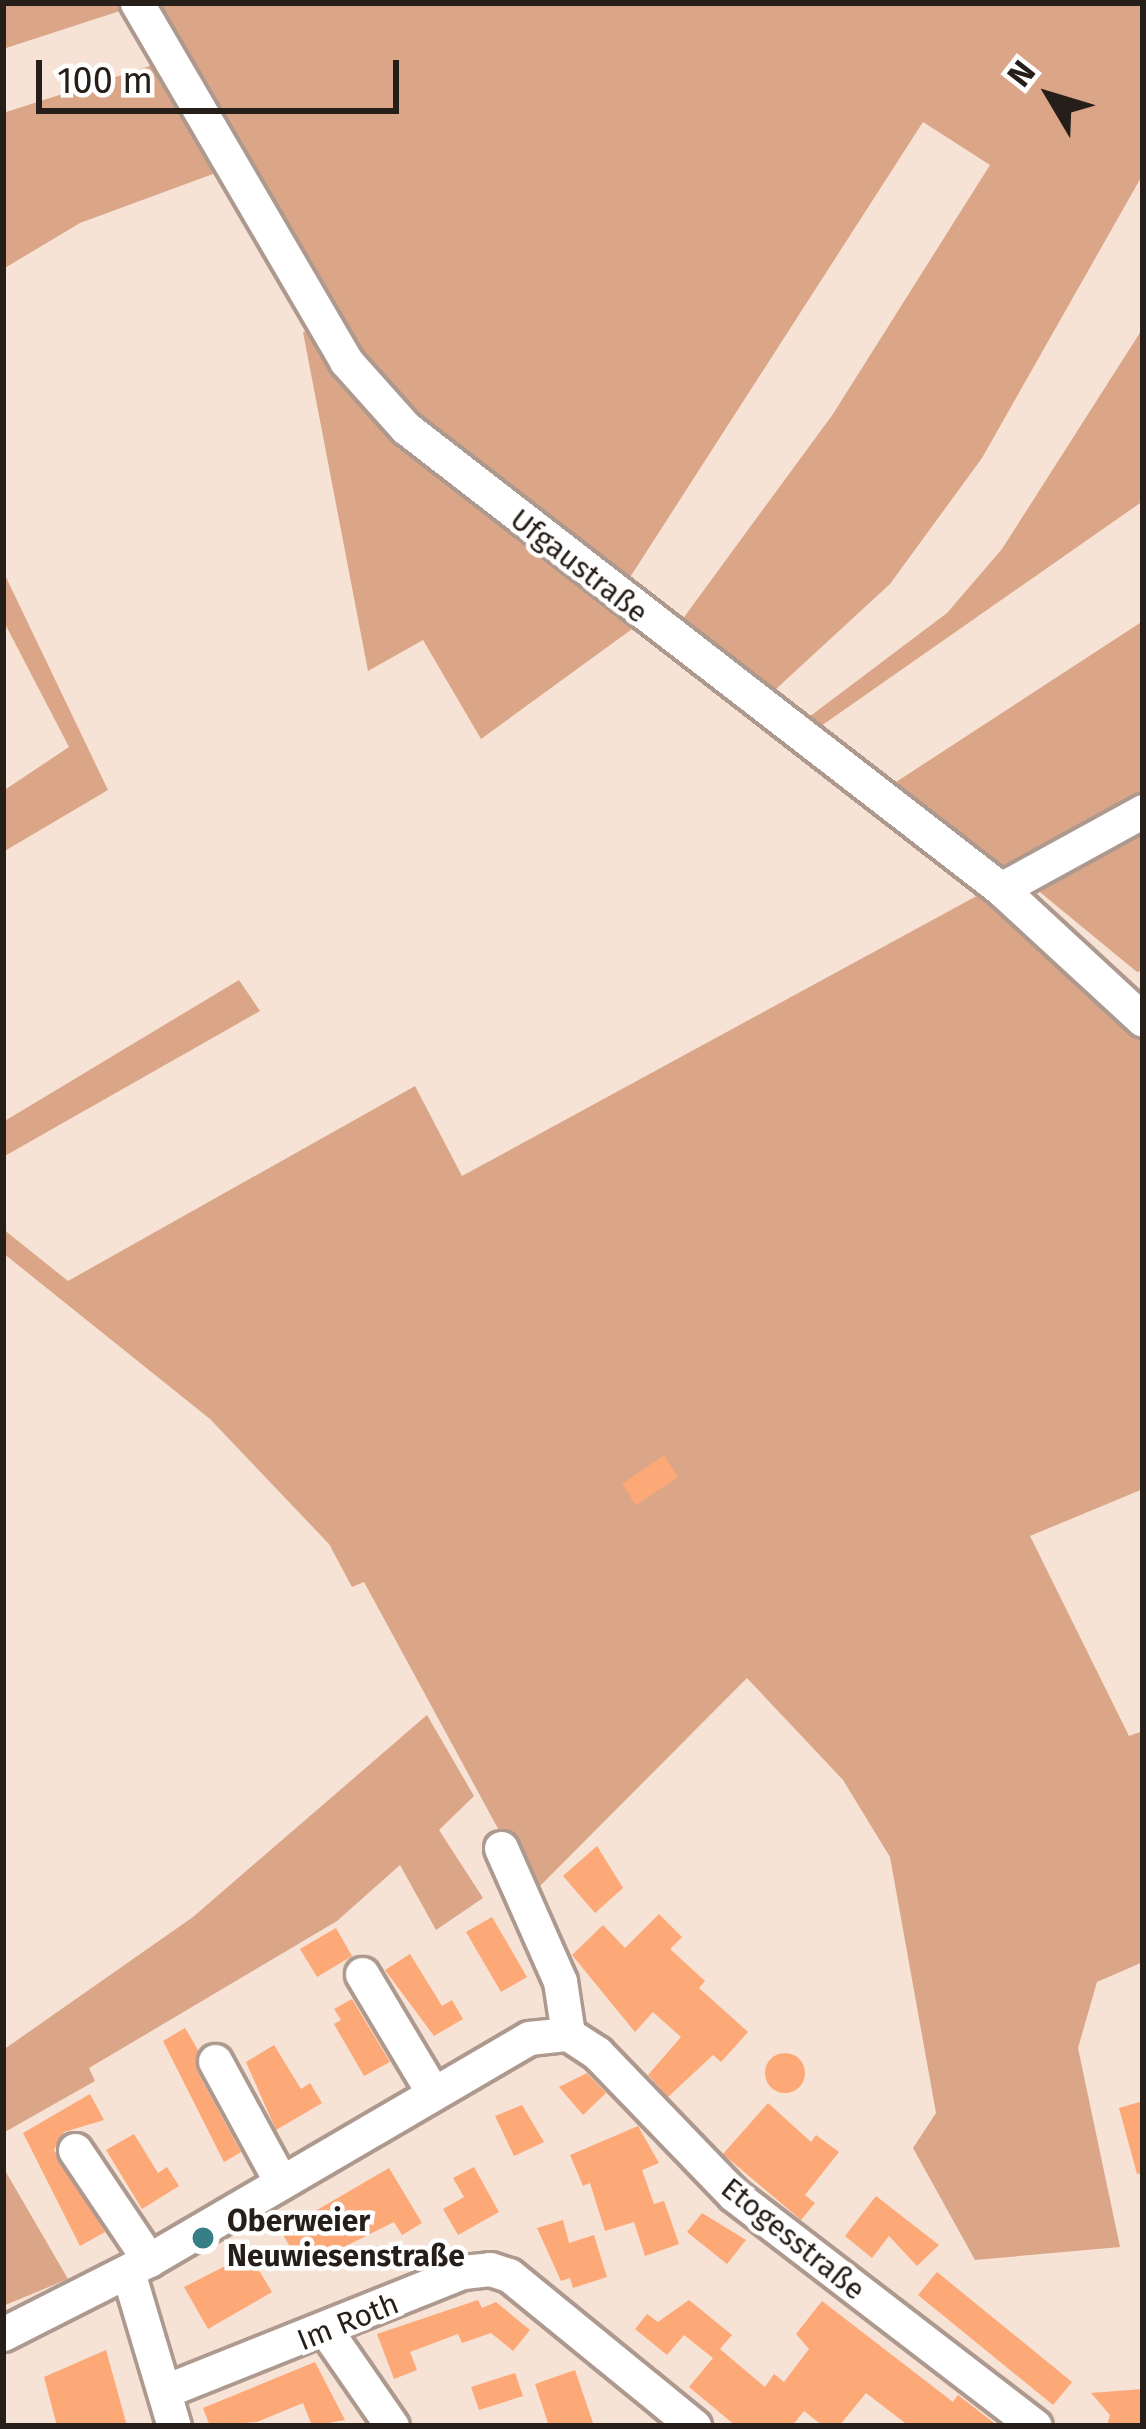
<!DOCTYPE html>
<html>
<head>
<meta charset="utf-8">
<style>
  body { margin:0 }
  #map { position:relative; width:1146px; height:2429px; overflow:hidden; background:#f7e2d6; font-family:"Fira Sans",sans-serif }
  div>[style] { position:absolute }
  .green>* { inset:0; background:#dba687 }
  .building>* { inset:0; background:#fda877 }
  .round { border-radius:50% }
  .roads { filter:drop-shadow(3px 0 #ad998e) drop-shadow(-3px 0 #ad998e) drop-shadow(0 3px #ad998e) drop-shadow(0 -3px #ad998e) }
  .minor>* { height:33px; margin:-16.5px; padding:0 16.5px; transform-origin:16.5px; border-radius:16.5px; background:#fff }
  .dots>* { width:33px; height:33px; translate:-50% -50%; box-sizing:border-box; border:6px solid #fff; border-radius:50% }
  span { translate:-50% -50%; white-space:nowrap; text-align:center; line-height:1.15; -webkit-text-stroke:9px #fff; paint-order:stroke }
  .street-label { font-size:30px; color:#251e19 }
  .poi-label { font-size:30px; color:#251e19; font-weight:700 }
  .left { translate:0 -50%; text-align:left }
  .frame { position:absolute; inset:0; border:6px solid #251e19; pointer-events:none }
  .north { position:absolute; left:990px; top:36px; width:120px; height:120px; -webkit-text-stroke:9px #fff; paint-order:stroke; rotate:308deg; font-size:33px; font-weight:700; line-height:48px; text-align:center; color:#251e19 }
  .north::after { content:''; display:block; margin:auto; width:42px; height:54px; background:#251e19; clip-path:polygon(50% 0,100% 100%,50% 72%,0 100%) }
  .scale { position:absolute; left:36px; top:60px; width:363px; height:54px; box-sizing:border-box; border:6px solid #251e19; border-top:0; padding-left:15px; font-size:36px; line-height:42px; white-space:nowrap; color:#251e19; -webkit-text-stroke:9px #fff; paint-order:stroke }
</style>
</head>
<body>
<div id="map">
  <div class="green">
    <i style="clip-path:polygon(3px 3px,119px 3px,123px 10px,3px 49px)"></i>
    <i style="clip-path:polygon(evenodd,146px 3px,1143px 3px,1143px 174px,982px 458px,890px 584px,776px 689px,809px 717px,947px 613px,1002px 549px,1143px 328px,1143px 501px,821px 726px,893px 784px,1143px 621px,1143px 802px,1012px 871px,992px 867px,441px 443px,380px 388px,331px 318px,146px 3px,923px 122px,990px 165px,833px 414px,679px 624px,627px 582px,923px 122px)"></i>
    <i style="clip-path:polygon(156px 64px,221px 171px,80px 223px,3px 269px,3px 113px)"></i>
    <i style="clip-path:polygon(313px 329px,639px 624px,481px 739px,423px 640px,368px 671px,303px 332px)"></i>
    <i style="clip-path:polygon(3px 571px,108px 790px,3px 852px,3px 791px,69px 747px,3px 620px)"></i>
    <i style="clip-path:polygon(1143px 821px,1143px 970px,1137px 972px,1030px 884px)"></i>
    <i style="clip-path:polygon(984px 892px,1143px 1035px,1143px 1489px,1030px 1536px,1129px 1736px,1143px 1731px,1143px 1962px,1097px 1982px,1078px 2048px,1120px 2247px,975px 2260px,913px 2148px,936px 2113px,890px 1857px,843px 1780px,747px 1678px,533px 1893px,364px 1582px,352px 1587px,329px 1544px,210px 1419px,3px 1253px,3px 1229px,68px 1281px,415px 1086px,462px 1176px)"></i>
    <i style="clip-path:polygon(239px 980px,260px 1011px,3px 1157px,3px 1122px)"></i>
    <i style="clip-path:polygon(427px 1715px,474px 1796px,439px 1830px,483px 1898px,436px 1930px,400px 1865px,337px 1921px,89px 2068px,95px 2081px,3px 2133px,3px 2050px,193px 1917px)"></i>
    <i style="clip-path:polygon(3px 2167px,68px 2279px,3px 2306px)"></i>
  </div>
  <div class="building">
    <i style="clip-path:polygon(664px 1455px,678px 1477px,636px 1505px,622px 1484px)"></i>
    <i style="clip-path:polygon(597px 1846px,623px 1888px,595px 1913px,563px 1876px)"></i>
    <i style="clip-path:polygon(659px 1914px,682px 1937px,670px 1949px,705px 1981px,699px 1988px,748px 2032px,721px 2062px,713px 2055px,668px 2097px,648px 2075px,681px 2037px,653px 2012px,635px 2032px,572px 1955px,603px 1925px,625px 1948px)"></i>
    <i style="clip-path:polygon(492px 1917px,527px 1977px,501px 1992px,466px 1932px)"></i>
    <i style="clip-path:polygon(336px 1928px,352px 1956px,317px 1977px,300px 1949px)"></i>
    <i style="clip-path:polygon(410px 1954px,442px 2006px,452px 2000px,463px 2019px,434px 2036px,385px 1970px)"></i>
    <i style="clip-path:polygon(352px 1999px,390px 2062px,364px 2076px,334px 2024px,341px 2020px,334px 2009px)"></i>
    <i style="clip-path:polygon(185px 2028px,198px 2050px,197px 2071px,241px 2152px,224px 2162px,163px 2041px)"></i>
    <i style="clip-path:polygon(274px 2045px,301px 2089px,310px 2083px,322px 2103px,276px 2130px,246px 2062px)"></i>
    <i class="round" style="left:765px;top:2053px;width:40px;height:40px"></i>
    <i style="clip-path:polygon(587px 2073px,606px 2093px,583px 2115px,559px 2087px)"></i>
    <i style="clip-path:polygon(90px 2094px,104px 2120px,64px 2132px,54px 2150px,105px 2232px,80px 2246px,23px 2133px)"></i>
    <i style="clip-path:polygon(1143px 2101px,1143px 2173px,1137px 2174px,1119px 2108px)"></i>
    <i style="clip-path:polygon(768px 2103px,811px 2142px,816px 2135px,839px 2152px,805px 2195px,815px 2203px,801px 2220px,723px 2154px)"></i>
    <i style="clip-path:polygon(522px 2105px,544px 2142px,514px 2156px,495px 2116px)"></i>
    <i style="clip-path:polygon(638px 2126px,659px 2163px,642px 2170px,654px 2204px,664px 2201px,679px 2244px,645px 2256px,634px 2222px,605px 2231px,590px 2183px,583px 2186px,570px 2155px)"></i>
    <i style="clip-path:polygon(134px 2134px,158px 2173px,167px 2167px,179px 2186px,142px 2209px,106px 2150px)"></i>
    <i style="clip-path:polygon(474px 2167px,499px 2212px,458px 2235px,443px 2209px,464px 2197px,453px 2178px)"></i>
    <i style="clip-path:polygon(389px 2168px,422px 2223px,402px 2235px,394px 2222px,302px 2268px,281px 2231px)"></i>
    <i style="clip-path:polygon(876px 2196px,939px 2245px,917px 2266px,889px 2236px,872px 2258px,845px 2236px)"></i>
    <i style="clip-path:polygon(702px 2213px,746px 2240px,727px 2264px,687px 2232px)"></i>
    <i style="clip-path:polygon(563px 2220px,569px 2243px,594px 2235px,607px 2277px,573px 2288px,570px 2278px,561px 2281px,537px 2228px)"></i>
    <i style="clip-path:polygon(249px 2254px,272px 2292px,208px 2329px,184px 2287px)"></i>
    <i style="clip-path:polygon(937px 2272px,1072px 2382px,1053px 2405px,918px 2295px)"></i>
    <i style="clip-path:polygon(478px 2300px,482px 2308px,496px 2302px,530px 2330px,513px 2351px,491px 2333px,462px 2343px,458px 2334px,410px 2352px,417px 2370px,394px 2379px,377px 2334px)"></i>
    <i style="clip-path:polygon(689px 2300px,732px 2335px,720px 2349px,765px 2387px,774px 2374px,784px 2382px,809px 2349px,796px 2334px,822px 2301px,953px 2402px,958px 2395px,998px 2426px,909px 2426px,866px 2393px,839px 2426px,823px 2426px,804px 2411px,792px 2426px,736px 2426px,689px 2387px,713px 2358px,684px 2335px,667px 2355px,635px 2329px,647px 2314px,658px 2322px)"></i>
    <i style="clip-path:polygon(106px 2350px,127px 2426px,57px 2426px,44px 2377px)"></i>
    <i style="clip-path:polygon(315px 2362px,345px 2420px,312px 2426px,303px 2403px,257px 2422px,210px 2426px,203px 2408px)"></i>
    <i style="clip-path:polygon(575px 2370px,594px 2426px,549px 2426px,535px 2384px)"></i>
    <i style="clip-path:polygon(515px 2373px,523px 2396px,479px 2410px,471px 2387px)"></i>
    <i style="clip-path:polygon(1143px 2389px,1143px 2426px,1107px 2426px,1110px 2415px,1091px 2393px)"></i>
  </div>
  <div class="roads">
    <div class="minor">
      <i style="left:137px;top:3px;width:415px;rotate:59.7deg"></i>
      <i style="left:346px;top:361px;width:90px;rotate:48.2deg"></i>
      <i style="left:406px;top:428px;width:753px;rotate:37.77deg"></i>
      <i style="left:1001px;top:889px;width:193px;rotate:42.7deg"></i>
      <i style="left:1001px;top:889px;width:162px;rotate:-28.8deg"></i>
      <i style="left:501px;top:1848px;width:145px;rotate:66.1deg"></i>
      <i style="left:560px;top:1981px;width:54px;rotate:81.4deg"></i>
      <i style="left:362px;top:1974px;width:136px;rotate:59.1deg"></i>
      <i style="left:215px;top:2061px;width:138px;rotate:61.4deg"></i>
      <i style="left:75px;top:2150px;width:133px;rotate:56.1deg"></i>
      <i style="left:128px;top:2272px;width:161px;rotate:73.4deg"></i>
      <i style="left:327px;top:2332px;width:114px;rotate:55.3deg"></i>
      <i style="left:3px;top:2334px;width:164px;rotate:-26.9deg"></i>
      <i style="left:149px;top:2260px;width:440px;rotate:-30.3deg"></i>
      <i style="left:529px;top:2038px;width:39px;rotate:-6deg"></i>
      <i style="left:568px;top:2034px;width:35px;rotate:33deg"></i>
      <i style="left:597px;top:2053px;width:197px;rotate:46deg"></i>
      <i style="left:734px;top:2195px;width:379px;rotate:37.5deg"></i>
      <i style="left:165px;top:2391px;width:321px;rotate:-21.8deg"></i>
      <i style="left:463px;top:2272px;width:27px;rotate:-6deg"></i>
      <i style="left:490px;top:2269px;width:20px;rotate:18deg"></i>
      <i style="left:509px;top:2275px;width:239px;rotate:39.2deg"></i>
    </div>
  </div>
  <div class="dots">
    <i style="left:203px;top:2238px;background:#367f86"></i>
  </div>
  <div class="street-label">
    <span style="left:579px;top:566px;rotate:38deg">Ufgaustraße</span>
    <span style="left:793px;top:2239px;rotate:39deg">Etogesstraße</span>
    <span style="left:348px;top:2322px;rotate:-22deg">Im Roth</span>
  </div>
  <div class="poi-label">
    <span class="left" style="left:227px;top:2238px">Oberweier<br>Neuwiesenstraße</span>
  </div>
  <div class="frame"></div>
  <div class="north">N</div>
  <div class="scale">100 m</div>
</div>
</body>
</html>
